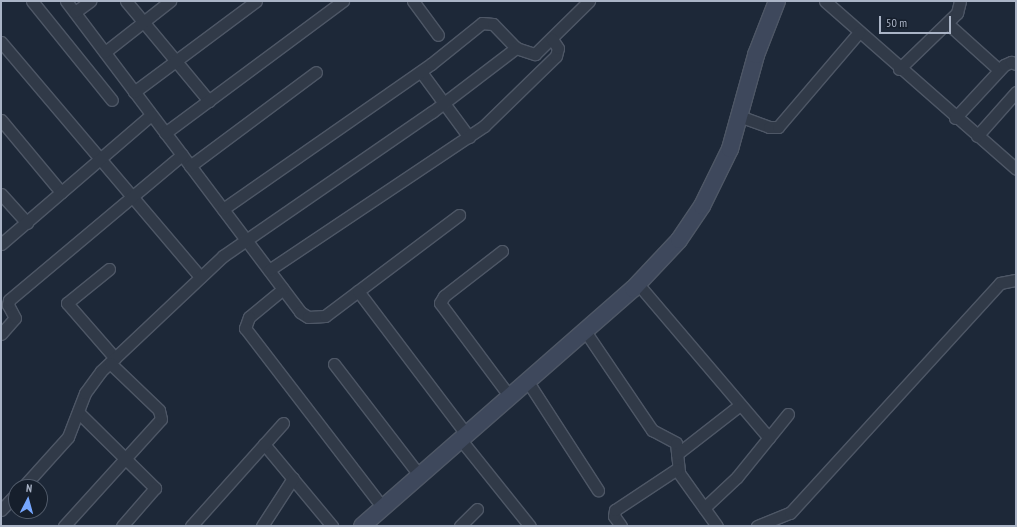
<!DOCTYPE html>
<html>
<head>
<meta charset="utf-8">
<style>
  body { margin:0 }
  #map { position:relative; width:1017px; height:527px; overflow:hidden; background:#1d2838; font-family:"PT Sans Narrow",sans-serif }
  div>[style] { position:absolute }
  .roads { filter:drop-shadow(1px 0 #4e5766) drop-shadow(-1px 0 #4e5766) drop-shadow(0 1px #4e5766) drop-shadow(0 -1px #4e5766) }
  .street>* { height:11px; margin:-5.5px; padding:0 5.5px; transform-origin:5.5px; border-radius:5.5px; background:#313a48 }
  .secondary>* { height:16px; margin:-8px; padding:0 8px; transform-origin:8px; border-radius:8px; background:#3e485c }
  span { translate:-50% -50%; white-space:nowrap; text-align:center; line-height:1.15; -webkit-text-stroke:3px #161f2c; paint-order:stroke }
  .frame { position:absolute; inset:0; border:2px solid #aab4c6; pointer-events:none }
  .north { position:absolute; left:8px; top:479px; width:40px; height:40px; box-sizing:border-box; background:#161f2c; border:1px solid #515b6a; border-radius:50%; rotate:6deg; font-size:11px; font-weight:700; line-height:16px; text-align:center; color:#aab4c6 }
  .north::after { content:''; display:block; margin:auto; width:14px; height:18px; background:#76a7ff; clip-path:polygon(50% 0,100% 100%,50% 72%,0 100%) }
  .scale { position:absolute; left:879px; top:16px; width:72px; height:18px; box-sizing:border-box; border:2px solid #aab4c6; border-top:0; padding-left:5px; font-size:12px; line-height:14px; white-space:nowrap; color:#aab4c6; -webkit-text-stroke:3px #161f2c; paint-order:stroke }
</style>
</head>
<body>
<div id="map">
  <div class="roads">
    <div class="street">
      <i style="left:32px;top:1px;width:127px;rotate:51.1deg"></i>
      <i style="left:66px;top:1px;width:389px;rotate:53deg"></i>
      <i style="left:300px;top:312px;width:9px;rotate:32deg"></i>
      <i style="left:308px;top:317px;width:17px;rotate:-3deg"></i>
      <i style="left:325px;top:316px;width:168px;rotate:-37deg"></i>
      <i style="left:126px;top:1px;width:130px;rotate:50.3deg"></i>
      <i style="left:413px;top:1px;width:42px;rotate:53.7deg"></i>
      <i style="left:825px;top:1px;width:254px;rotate:41.3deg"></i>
      <i style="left:75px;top:12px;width:19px;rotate:-36deg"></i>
      <i style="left:947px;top:23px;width:70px;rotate:42.1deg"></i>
      <i style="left:1px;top:42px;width:308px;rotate:49.7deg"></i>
      <i style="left:105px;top:52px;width:83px;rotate:-38.1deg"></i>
      <i style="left:899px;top:69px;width:81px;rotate:-44deg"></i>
      <i style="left:957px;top:13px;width:12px;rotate:-76deg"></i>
      <i style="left:421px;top:72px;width:81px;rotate:53.6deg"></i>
      <i style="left:134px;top:92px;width:152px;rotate:-36.7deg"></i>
      <i style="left:739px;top:116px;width:32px;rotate:20deg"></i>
      <i style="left:769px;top:127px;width:9px"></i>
      <i style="left:778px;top:127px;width:125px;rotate:-49.5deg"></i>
      <i style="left:955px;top:118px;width:72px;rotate:-47.2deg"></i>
      <i style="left:1004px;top:65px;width:8px;rotate:-23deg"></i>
      <i style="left:1011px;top:62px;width:5px;rotate:22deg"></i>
      <i style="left:1px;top:120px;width:94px;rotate:50.2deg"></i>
      <i style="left:165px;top:133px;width:222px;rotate:-36.6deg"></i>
      <i style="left:977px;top:136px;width:59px;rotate:-48.4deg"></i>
      <i style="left:190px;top:166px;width:157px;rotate:-36.7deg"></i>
      <i style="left:1px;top:194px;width:39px;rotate:48deg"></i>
      <i style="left:223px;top:209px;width:254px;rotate:-34.9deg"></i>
      <i style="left:431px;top:64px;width:65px;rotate:-38.8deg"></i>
      <i style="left:482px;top:23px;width:11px;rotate:5deg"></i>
      <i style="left:493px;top:24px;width:33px;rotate:46deg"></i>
      <i style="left:516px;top:48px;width:20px;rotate:18deg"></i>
      <i style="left:535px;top:54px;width:76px;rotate:-44.5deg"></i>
      <i style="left:1px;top:244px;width:198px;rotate:-40.7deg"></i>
      <i style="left:502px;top:251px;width:73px;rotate:142.2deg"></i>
      <i style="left:444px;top:296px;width:8px;rotate:120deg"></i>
      <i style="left:440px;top:303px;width:117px;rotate:53.3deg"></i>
      <i style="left:109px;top:269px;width:54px;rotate:141deg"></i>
      <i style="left:67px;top:303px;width:73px;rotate:48.9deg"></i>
      <i style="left:269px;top:270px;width:259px;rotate:-33.8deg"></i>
      <i style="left:484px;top:126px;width:100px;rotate:-44.2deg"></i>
      <i style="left:556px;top:56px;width:8px;rotate:-76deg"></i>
      <i style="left:558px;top:48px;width:11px;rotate:-124deg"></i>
      <i style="left:638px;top:284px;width:202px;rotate:49.6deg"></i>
      <i style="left:283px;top:289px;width:44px;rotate:140.5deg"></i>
      <i style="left:249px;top:317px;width:12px;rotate:110deg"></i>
      <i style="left:245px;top:328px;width:227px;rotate:52.5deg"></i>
      <i style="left:358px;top:291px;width:181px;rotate:52.9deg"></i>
      <i style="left:585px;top:331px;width:120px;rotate:55.9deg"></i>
      <i style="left:652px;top:430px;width:27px;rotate:28deg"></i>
      <i style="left:676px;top:443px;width:30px;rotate:84deg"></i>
      <i style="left:679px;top:473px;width:65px;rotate:54.4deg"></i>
      <i style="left:1px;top:334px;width:21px;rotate:-49deg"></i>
      <i style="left:15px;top:318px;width:15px;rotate:-118deg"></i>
      <i style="left:8px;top:305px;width:5px;rotate:-79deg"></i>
      <i style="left:9px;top:300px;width:226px;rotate:-40deg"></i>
      <i style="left:334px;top:364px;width:141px;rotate:52.5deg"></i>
      <i style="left:528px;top:382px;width:129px;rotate:57.1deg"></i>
      <i style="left:79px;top:413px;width:107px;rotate:44.6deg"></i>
      <i style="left:155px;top:488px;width:50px;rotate:131deg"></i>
      <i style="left:461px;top:440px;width:110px;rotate:51.3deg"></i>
      <i style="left:264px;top:444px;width:107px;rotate:50.3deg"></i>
      <i style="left:677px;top:454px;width:80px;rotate:-37.9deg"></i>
      <i style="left:23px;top:487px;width:67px;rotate:-48deg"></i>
      <i style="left:68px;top:437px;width:47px;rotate:-68.9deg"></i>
      <i style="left:85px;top:393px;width:27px;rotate:-54deg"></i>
      <i style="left:101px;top:371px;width:168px;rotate:-43.3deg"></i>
      <i style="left:223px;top:256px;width:254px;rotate:-34.6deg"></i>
      <i style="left:432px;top:112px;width:106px;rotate:-37.3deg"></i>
      <i style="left:704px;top:508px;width:45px;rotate:-43.2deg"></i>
      <i style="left:737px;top:477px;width:81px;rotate:-51deg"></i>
      <i style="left:1px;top:510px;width:22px;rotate:-47deg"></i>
      <i style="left:64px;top:526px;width:144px;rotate:-47.8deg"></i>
      <i style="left:161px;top:419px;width:9px;rotate:-103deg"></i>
      <i style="left:159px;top:410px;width:68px;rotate:-136.2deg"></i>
      <i style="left:191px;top:526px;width:138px;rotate:-48.2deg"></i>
      <i style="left:262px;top:526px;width:57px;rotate:-57.1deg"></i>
      <i style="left:460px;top:526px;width:24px;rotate:-45deg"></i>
      <i style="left:621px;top:526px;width:12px;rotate:-125deg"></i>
      <i style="left:614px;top:516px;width:6px;rotate:-81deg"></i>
      <i style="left:615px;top:510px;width:74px;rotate:-33.5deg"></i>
      <i style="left:757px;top:526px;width:35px;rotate:-22deg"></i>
      <i style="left:790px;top:513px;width:311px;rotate:-47.6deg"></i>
      <i style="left:1000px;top:283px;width:16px;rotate:-11deg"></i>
    </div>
    <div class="secondary">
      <i style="left:362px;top:526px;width:360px;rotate:-41.2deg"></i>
      <i style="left:633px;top:289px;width:67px;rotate:-46.8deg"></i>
      <i style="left:679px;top:240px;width:41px;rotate:-55.9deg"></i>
      <i style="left:702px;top:206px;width:64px;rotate:-63.8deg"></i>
      <i style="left:730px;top:149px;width:98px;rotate:-74.5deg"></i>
      <i style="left:756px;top:55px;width:58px;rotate:-68.7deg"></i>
    </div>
  </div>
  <div class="frame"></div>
  <div class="north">N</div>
  <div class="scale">50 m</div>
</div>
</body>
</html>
